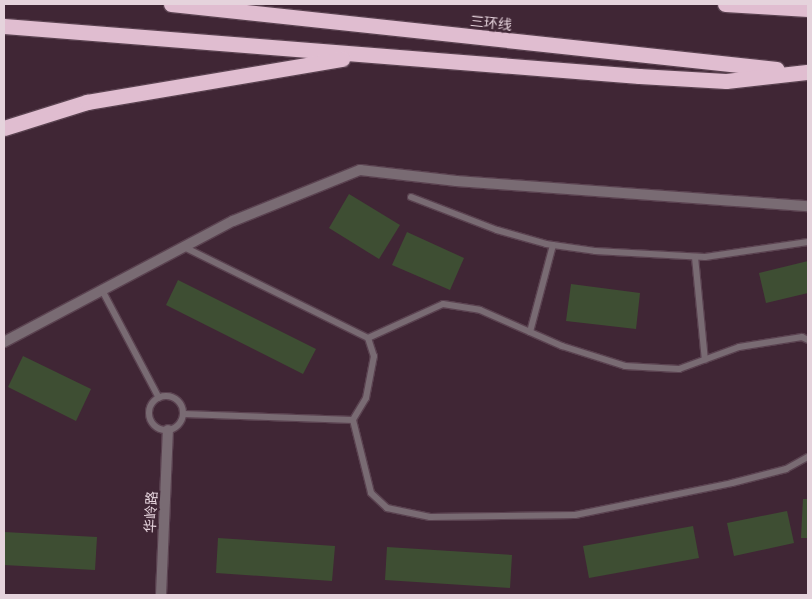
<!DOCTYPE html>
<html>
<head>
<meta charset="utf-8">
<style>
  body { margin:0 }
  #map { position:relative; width:812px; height:599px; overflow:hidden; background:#402635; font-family:"Exo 2","Noto Sans SC",sans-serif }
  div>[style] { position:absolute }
  .building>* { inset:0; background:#3e4e33 }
  .roads { filter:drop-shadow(1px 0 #5a4250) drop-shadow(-1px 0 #5a4250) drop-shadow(0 1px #5a4250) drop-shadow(0 -1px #5a4250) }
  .lane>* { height:6px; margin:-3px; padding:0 3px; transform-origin:3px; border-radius:3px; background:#796b73 }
  .lane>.ring { margin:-3px; padding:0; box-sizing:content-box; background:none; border:6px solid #796b73; border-radius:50% }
  .street>* { height:10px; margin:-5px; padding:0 5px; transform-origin:5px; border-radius:5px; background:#796b73 }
  .highway>* { height:15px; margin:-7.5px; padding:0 7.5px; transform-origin:7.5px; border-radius:7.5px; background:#e0bdd0 }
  span { translate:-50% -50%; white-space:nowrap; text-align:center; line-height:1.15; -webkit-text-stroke:4.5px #402635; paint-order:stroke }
  .street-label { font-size:14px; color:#e5d3dc }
  .frame { position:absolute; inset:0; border:5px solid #e5d3dc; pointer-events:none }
</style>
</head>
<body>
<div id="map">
  <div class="building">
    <i style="clip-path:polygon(349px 194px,400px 225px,379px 259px,329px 228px)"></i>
    <i style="clip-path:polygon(407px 232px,464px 258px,450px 290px,392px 265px)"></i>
    <i style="clip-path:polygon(808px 261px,808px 293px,766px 303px,759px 273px)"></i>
    <i style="clip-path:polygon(178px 280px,316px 349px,303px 374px,166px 305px)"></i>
    <i style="clip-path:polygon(571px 284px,640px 293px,636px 329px,566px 321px)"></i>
    <i style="clip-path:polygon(23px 356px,91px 389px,76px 421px,8px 387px)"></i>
    <i style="clip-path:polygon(803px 499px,808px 499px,808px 538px,801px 538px)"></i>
    <i style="clip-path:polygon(787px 511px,794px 543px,734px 556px,727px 523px)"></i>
    <i style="clip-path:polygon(693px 526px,699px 558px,589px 578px,583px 546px)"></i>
    <i style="clip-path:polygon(4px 532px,97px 537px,95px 570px,4px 565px)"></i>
    <i style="clip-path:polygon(218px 538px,335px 546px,332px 581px,216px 573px)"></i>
    <i style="clip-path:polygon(387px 547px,512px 555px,510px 588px,385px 580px)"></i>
  </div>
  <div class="roads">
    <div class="lane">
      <i style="left:411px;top:197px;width:92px;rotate:21deg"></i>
      <i style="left:497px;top:230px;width:51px;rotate:15.9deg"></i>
      <i style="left:546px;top:244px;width:49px;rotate:8.1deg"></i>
      <i style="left:595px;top:251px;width:110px;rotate:3.1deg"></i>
      <i style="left:705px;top:257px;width:104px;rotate:-8.3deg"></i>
      <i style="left:184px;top:247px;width:205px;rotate:26.3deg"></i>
      <i style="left:368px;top:338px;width:19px;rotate:72deg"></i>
      <i style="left:374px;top:356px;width:43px;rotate:100.8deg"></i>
      <i style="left:366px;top:398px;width:26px;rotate:121deg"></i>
      <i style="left:353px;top:420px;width:169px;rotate:-178deg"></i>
      <i style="left:695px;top:257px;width:103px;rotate:84.5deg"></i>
      <i style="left:102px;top:290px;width:122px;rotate:62.2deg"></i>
      <i style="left:530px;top:332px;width:90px;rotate:-75.2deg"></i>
      <i style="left:368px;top:338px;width:82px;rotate:-24.4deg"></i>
      <i style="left:443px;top:304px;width:37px;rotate:9deg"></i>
      <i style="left:480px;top:310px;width:90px;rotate:23.7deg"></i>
      <i style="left:562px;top:346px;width:66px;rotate:17.6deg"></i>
      <i style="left:625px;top:366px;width:54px;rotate:3.2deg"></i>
      <i style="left:679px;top:369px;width:64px;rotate:-20.1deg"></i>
      <i style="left:739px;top:347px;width:64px;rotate:-9deg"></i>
      <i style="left:802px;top:337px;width:7px;rotate:27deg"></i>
      <i class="ring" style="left:149px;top:396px;width:28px;height:28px"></i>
      <i style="left:353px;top:420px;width:75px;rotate:76.1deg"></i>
      <i style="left:371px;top:493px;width:22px;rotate:43deg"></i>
      <i style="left:387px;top:508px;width:44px;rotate:11.8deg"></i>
      <i style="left:430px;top:517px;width:145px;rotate:-0.8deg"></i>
      <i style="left:575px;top:515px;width:160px;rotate:-11.5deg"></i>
      <i style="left:732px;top:483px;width:56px;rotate:-14.5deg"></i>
      <i style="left:786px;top:469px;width:25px;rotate:-29deg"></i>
    </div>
    <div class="street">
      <i style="left:4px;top:342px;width:259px;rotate:-27.9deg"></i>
      <i style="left:233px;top:221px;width:137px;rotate:-21.9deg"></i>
      <i style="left:360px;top:170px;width:97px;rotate:6.5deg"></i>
      <i style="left:456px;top:181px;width:353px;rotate:4.1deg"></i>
      <i style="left:161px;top:595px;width:165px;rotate:-87.6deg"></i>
    </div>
    <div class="highway">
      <i style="left:171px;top:4px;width:609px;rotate:6.12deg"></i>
      <i style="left:725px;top:4px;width:83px;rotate:3.4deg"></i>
      <i style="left:4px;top:26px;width:637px;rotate:4.5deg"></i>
      <i style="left:639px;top:76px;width:87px;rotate:3.3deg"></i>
      <i style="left:726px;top:81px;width:81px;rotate:-6.4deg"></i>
      <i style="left:4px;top:128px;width:87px;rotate:-17.4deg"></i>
      <i style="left:87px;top:102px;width:259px;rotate:-9.6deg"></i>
    </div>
  </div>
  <div class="street-label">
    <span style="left:491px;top:23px;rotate:6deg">三环线</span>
    <span style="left:151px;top:512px;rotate:-87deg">华岭路</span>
  </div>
  <div class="frame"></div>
</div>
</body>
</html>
